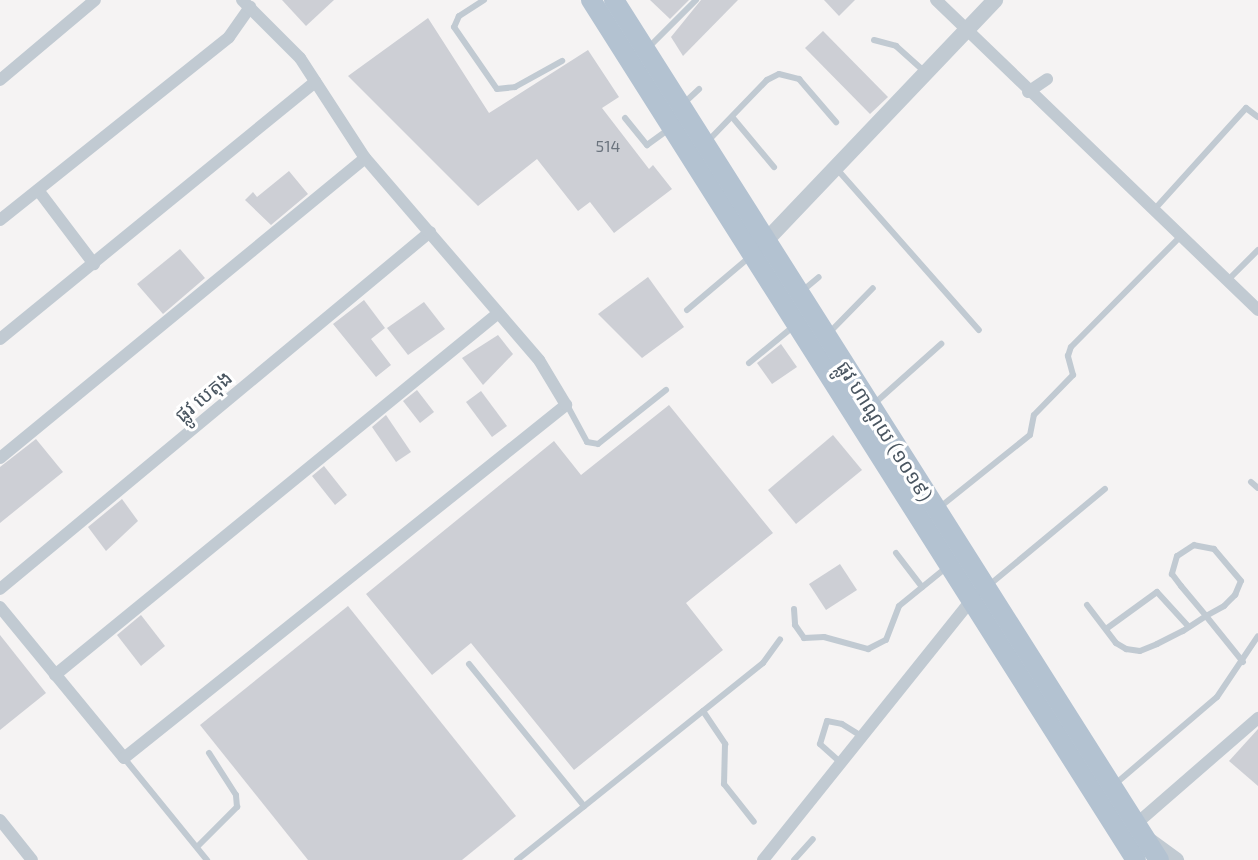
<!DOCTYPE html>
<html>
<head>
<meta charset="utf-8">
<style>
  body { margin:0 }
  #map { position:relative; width:1258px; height:860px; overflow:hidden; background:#f5f3f3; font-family:"Exo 2","Noto Sans Khmer",sans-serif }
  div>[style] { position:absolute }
  .building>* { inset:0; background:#cdcfd5 }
  .service>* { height:6px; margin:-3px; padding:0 3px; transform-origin:3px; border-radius:3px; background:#c1cad2 }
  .minor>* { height:12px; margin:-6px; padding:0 6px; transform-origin:6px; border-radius:6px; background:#c1cad2 }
  .tertiary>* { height:16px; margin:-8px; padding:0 8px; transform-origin:8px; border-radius:8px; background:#c1cad2 }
  .primary>* { height:20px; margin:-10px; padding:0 10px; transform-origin:10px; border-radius:10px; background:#b3c2d1 }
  span { translate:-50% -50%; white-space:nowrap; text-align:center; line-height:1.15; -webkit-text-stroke:6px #fff; paint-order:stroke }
  .number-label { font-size:16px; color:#6b747e }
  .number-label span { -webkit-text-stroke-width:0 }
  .street-label { font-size:20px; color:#4a5661 }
</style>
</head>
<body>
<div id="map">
  <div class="building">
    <i style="clip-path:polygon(282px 0,334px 0,306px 26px)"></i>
    <i style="clip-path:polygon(650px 0,689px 0,670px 19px)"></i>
    <i style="clip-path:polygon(701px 0,738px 0,683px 56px,671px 37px)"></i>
    <i style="clip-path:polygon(824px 0,855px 0,839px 16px)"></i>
    <i style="clip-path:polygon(428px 18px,489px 113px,588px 50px,619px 97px,602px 108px,649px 169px,653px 165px,672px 189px,614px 233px,590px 202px,578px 211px,537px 159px,478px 206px,348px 76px)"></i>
    <i style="clip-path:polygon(823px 31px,888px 97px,870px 114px,805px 48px)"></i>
    <i style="clip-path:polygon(289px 171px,308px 194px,271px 225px,245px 200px,253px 192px,257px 197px)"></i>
    <i style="clip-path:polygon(180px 249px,205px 278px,163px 314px,137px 284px)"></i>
    <i style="clip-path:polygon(648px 277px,684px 327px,642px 358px,598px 314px)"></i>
    <i style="clip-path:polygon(364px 300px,385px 328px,371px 339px,391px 365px,376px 377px,333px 324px)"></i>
    <i style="clip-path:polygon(424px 302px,445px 329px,408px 355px,387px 328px)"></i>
    <i style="clip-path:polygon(498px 335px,513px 354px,483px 385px,462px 358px)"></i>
    <i style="clip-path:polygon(781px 344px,797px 367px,772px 384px,757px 363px)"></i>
    <i style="clip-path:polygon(417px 390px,434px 412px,420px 423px,403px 401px)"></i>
    <i style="clip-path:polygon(481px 391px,507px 426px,492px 437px,466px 402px)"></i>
    <i style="clip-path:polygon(669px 405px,773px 533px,686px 603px,723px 650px,574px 770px,471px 643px,432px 675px,366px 594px,554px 441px,581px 475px)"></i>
    <i style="clip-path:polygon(386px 415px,411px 452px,396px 462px,372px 427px)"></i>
    <i style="clip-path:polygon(833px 435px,862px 470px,796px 524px,768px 490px)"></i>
    <i style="clip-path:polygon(36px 439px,63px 472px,0 523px,0 467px)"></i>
    <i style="clip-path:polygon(324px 466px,347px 495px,335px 505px,312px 476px)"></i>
    <i style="clip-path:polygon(122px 499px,138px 521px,106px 551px,88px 527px)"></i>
    <i style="clip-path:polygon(840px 564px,857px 590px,826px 610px,809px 584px)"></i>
    <i style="clip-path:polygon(348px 606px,516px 816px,462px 860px,308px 860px,200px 725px)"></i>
    <i style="clip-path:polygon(141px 615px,165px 646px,141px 666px,117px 635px)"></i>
    <i style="clip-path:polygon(0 635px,46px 693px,0 730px)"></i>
    <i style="clip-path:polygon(1258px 729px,1258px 786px,1229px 761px)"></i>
  </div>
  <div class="service">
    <i style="left:484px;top:0;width:30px;rotate:147deg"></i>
    <i style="left:459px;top:16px;width:12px;rotate:114deg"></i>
    <i style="left:454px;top:27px;width:75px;rotate:55.3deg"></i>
    <i style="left:497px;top:89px;width:18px;rotate:-6deg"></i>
    <i style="left:515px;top:87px;width:54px;rotate:-29deg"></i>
    <i style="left:874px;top:40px;width:23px;rotate:15deg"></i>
    <i style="left:896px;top:46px;width:39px;rotate:42deg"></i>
    <i style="left:648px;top:48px;width:68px;rotate:-45deg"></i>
    <i style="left:683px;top:104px;width:22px;rotate:-43deg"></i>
    <i style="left:625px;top:118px;width:35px;rotate:51deg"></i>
    <i style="left:647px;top:145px;width:26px;rotate:-36deg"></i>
    <i style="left:733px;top:118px;width:64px;rotate:50.1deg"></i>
    <i style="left:708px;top:141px;width:85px;rotate:-46deg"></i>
    <i style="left:767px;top:80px;width:13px;rotate:-27deg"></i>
    <i style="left:779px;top:74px;width:21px;rotate:14deg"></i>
    <i style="left:799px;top:79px;width:57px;rotate:49.3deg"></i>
    <i style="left:836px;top:168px;width:216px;rotate:48.6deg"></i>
    <i style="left:1153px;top:211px;width:139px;rotate:-47.9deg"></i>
    <i style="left:1246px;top:108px;width:15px;rotate:37deg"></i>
    <i style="left:1227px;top:281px;width:44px;rotate:-45deg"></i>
    <i style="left:801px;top:292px;width:23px;rotate:-40deg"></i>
    <i style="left:687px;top:310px;width:84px;rotate:-40.2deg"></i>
    <i style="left:828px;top:334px;width:64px;rotate:-45.6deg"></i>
    <i style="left:749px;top:363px;width:58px;rotate:-39.4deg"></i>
    <i style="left:875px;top:403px;width:89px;rotate:-41.8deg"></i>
    <i style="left:567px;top:405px;width:42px;rotate:61.6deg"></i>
    <i style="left:587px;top:442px;width:11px;rotate:10deg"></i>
    <i style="left:598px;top:444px;width:87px;rotate:-38.5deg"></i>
    <i style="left:1251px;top:482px;width:9px;rotate:41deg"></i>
    <i style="left:940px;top:507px;width:115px;rotate:-38.7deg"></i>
    <i style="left:1030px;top:435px;width:20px;rotate:-79deg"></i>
    <i style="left:1034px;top:415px;width:56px;rotate:-45.7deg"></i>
    <i style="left:1073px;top:375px;width:20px;rotate:-105deg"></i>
    <i style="left:1068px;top:356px;width:9px;rotate:-72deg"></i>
    <i style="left:1071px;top:347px;width:155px;rotate:-45.3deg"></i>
    <i style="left:896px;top:553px;width:43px;rotate:52.6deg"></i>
    <i style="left:988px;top:586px;width:152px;rotate:-39.7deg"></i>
    <i style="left:1087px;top:605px;width:48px;rotate:52.7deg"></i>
    <i style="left:1116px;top:643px;width:12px;rotate:31deg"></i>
    <i style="left:1126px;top:649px;width:14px;rotate:8deg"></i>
    <i style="left:1140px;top:651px;width:18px;rotate:-22deg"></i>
    <i style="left:1157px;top:644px;width:29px;rotate:-27deg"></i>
    <i style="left:1183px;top:631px;width:27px;rotate:-33deg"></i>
    <i style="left:1206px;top:616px;width:21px;rotate:-29deg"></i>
    <i style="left:1224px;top:606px;width:16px;rotate:-45deg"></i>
    <i style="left:1235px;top:595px;width:15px;rotate:-67deg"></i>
    <i style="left:1241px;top:581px;width:42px;rotate:-130.2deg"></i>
    <i style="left:1214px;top:549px;width:20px;rotate:-169deg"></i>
    <i style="left:1194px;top:545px;width:20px;rotate:147deg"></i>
    <i style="left:1177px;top:556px;width:19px;rotate:106deg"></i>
    <i style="left:1172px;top:574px;width:15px;rotate:53deg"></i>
    <i style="left:1181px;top:586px;width:39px;rotate:50deg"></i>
    <i style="left:1206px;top:616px;width:59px;rotate:51.2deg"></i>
    <i style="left:794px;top:609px;width:16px;rotate:86deg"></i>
    <i style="left:795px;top:625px;width:16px;rotate:55deg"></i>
    <i style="left:804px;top:638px;width:20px;rotate:-3deg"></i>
    <i style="left:824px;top:637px;width:46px;rotate:15.3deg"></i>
    <i style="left:868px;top:649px;width:20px;rotate:-27deg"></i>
    <i style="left:886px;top:640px;width:36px;rotate:-69deg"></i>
    <i style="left:899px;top:606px;width:62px;rotate:-39.1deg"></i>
    <i style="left:1106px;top:629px;width:63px;rotate:-36deg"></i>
    <i style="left:1157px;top:592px;width:47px;rotate:47.6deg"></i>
    <i style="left:469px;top:664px;width:183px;rotate:51deg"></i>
    <i style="left:703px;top:711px;width:40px;rotate:56deg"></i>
    <i style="left:725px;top:744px;width:40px;rotate:91.4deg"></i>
    <i style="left:724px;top:784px;width:48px;rotate:51.7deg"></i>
    <i style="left:124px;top:758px;width:132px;rotate:50.9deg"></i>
    <i style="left:840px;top:762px;width:27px;rotate:-138deg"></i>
    <i style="left:820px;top:744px;width:24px;rotate:-73deg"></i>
    <i style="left:827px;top:721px;width:15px;rotate:11deg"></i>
    <i style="left:842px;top:724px;width:22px;rotate:32deg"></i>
    <i style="left:1114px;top:785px;width:135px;rotate:-40.5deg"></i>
    <i style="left:1217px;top:697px;width:73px;rotate:-56.1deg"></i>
    <i style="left:197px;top:847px;width:57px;rotate:-45deg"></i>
    <i style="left:237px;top:807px;width:12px;rotate:-95deg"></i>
    <i style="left:236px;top:795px;width:50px;rotate:-122.7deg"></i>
    <i style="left:517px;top:860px;width:315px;rotate:-38.7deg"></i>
    <i style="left:763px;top:663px;width:29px;rotate:-54deg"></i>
    <i style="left:794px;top:860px;width:28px;rotate:-48deg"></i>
  </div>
  <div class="minor">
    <i style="left:936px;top:0;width:447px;rotate:43.9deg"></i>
    <i style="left:0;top:80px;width:124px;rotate:-40.1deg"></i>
    <i style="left:1028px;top:92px;width:23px;rotate:-34deg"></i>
    <i style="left:38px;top:190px;width:93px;rotate:52.9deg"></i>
    <i style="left:0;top:220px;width:293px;rotate:-38.6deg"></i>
    <i style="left:229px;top:37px;width:37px;rotate:-55deg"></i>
    <i style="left:0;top:339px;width:407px;rotate:-39.2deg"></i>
    <i style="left:0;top:458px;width:472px;rotate:-39.4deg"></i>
    <i style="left:0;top:589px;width:559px;rotate:-39.7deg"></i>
    <i style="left:0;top:607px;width:195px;rotate:50.6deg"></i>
    <i style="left:124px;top:758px;width:566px;rotate:-38.61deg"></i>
    <i style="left:566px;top:405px;width:52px;rotate:-121deg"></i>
    <i style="left:539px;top:360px;width:267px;rotate:-130.7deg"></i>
    <i style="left:365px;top:158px;width:119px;rotate:-123deg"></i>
    <i style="left:300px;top:58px;width:82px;rotate:-135deg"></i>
    <i style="left:55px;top:675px;width:569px;rotate:-39.23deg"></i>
    <i style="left:0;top:820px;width:51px;rotate:51.3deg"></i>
    <i style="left:1136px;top:824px;width:162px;rotate:-41deg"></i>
    <i style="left:763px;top:860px;width:339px;rotate:-51.3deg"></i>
  </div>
  <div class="tertiary">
    <i style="left:758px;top:249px;width:344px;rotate:-46.4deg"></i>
    <i style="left:1147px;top:839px;width:36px;rotate:36deg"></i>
  </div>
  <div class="primary">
    <i style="left:591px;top:0;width:1018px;rotate:57.64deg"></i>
    <i style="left:614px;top:0;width:1018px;rotate:57.64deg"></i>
  </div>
  <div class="number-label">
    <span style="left:608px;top:146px">514</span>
  </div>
  <div class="street-label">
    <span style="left:203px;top:396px;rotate:-40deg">ផ្លូវ បេតុង</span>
    <span style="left:885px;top:431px;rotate:58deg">ផ្លូវ ហាណូយ (១០១៩)</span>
  </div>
</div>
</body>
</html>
